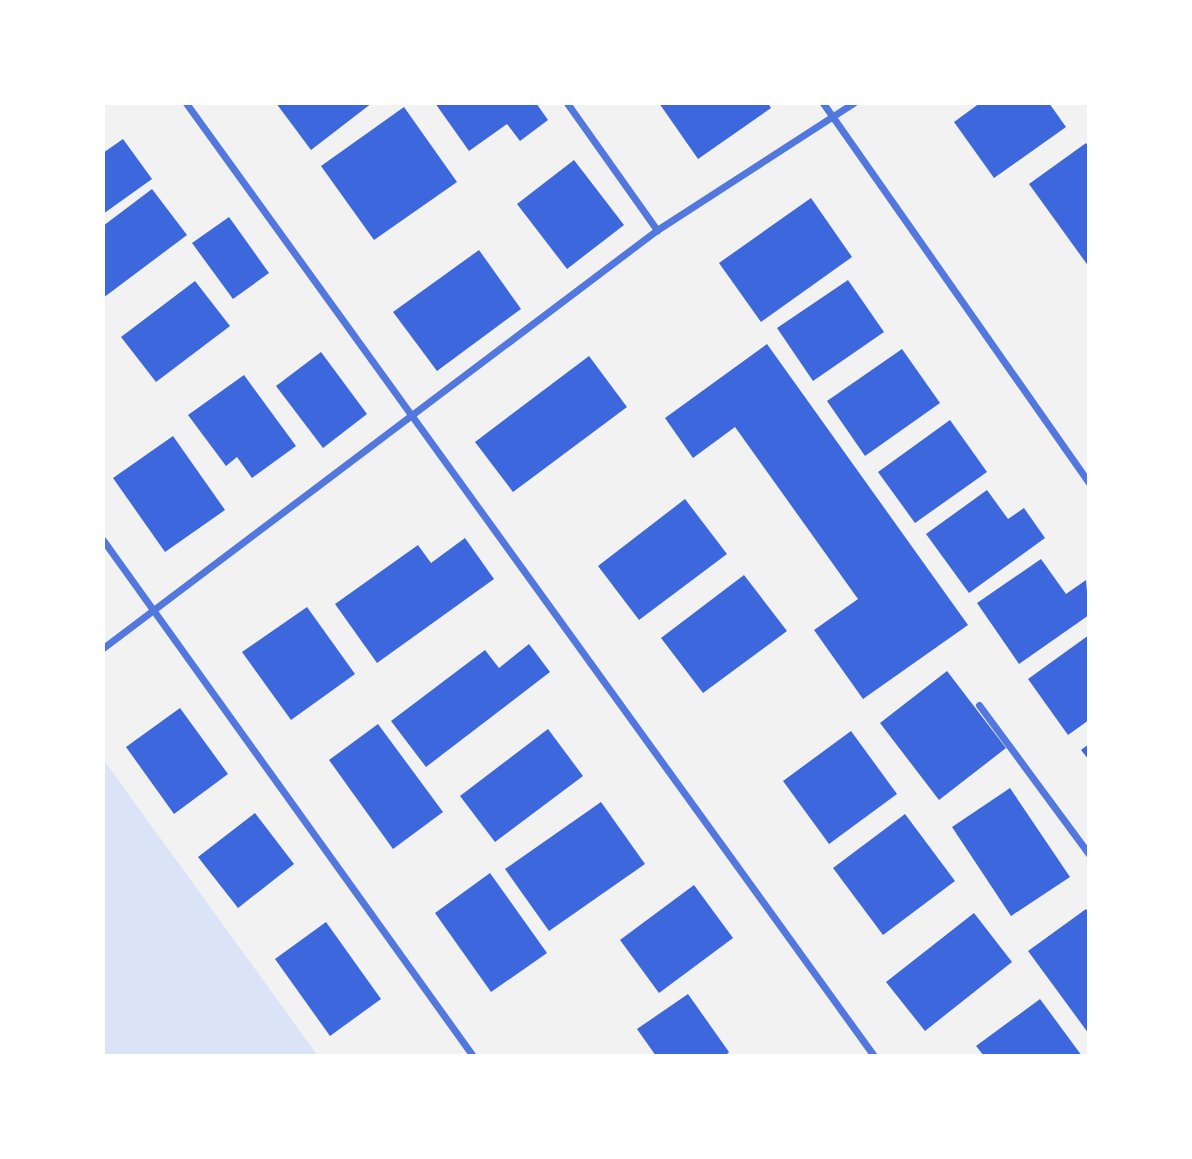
<!DOCTYPE html>
<html>
<head>
<meta charset="utf-8">
<style>
  body { margin:0 }
  #map { position:relative; width:1192px; height:1159px; overflow:hidden; background:#f2f2f2; font-family:"Roboto Condensed",sans-serif }
  div>[style] { position:absolute }
  .green>* { inset:0; background:#dbe4f7 }
  .building>* { inset:0; background:#3d67dc }
  .minor>* { height:7px; margin:-3.5px; padding:0 3.5px; transform-origin:3.5px; border-radius:3.5px; background:#5277de }
  span { translate:-50% -50%; white-space:nowrap; text-align:center; line-height:1.15; -webkit-text-stroke:6px #fff; paint-order:stroke }
  .frame { position:absolute; inset:0; border:105px solid #fff; pointer-events:none }
</style>
</head>
<body>
<div id="map">
  <div class="green">
    <i style="clip-path:polygon(103px 759px,318px 1056px,103px 1056px)"></i>
  </div>
  <div class="building">
    <i style="clip-path:polygon(276px 103px,372px 103px,311px 150px)"></i>
    <i style="clip-path:polygon(435px 103px,536px 103px,548px 120px,520px 141px,507px 124px,469px 151px)"></i>
    <i style="clip-path:polygon(659px 103px,768px 103px,771px 108px,698px 159px)"></i>
    <i style="clip-path:polygon(980px 103px,1049px 103px,1066px 127px,994px 178px,954px 122px)"></i>
    <i style="clip-path:polygon(404px 107px,457px 182px,374px 240px,321px 166px)"></i>
    <i style="clip-path:polygon(123px 139px,152px 179px,103px 214px,103px 153px)"></i>
    <i style="clip-path:polygon(1086px 143px,1089px 147px,1089px 267px,1029px 184px)"></i>
    <i style="clip-path:polygon(574px 160px,624px 225px,567px 269px,517px 204px)"></i>
    <i style="clip-path:polygon(152px 189px,187px 235px,103px 298px,103px 226px)"></i>
    <i style="clip-path:polygon(811px 198px,852px 257px,761px 322px,719px 263px)"></i>
    <i style="clip-path:polygon(229px 217px,269px 273px,233px 299px,192px 243px)"></i>
    <i style="clip-path:polygon(479px 250px,521px 309px,437px 371px,393px 312px)"></i>
    <i style="clip-path:polygon(848px 280px,884px 332px,813px 381px,777px 328px)"></i>
    <i style="clip-path:polygon(195px 281px,230px 326px,156px 382px,121px 337px)"></i>
    <i style="clip-path:polygon(767px 344px,968px 625px,863px 699px,814px 630px,858px 599px,735px 427px,693px 458px,665px 418px)"></i>
    <i style="clip-path:polygon(902px 349px,940px 403px,865px 456px,827px 401px)"></i>
    <i style="clip-path:polygon(321px 352px,367px 414px,323px 448px,276px 386px)"></i>
    <i style="clip-path:polygon(589px 356px,627px 407px,513px 492px,475px 442px)"></i>
    <i style="clip-path:polygon(244px 375px,296px 446px,252px 478px,237px 457px,226px 466px,188px 415px)"></i>
    <i style="clip-path:polygon(950px 420px,987px 472px,915px 523px,878px 472px)"></i>
    <i style="clip-path:polygon(173px 436px,225px 510px,165px 552px,113px 478px)"></i>
    <i style="clip-path:polygon(987px 490px,1008px 519px,1024px 508px,1045px 538px,969px 593px,926px 534px)"></i>
    <i style="clip-path:polygon(685px 499px,727px 554px,639px 620px,598px 566px)"></i>
    <i style="clip-path:polygon(465px 538px,494px 579px,377px 663px,335px 604px,418px 545px,431px 563px)"></i>
    <i style="clip-path:polygon(1041px 559px,1066px 594px,1086px 580px,1089px 615px,1019px 664px,977px 603px)"></i>
    <i style="clip-path:polygon(744px 575px,787px 631px,703px 693px,661px 638px)"></i>
    <i style="clip-path:polygon(307px 607px,355px 674px,291px 720px,242px 652px)"></i>
    <i style="clip-path:polygon(1089px 635px,1089px 720px,1068px 735px,1028px 679px)"></i>
    <i style="clip-path:polygon(529px 644px,550px 672px,426px 767px,391px 721px,485px 650px,499px 668px)"></i>
    <i style="clip-path:polygon(947px 671px,1006px 748px,939px 800px,880px 723px)"></i>
    <i style="clip-path:polygon(180px 708px,228px 774px,174px 814px,126px 747px)"></i>
    <i style="clip-path:polygon(378px 724px,443px 812px,393px 849px,329px 760px)"></i>
    <i style="clip-path:polygon(548px 729px,583px 776px,495px 842px,460px 796px)"></i>
    <i style="clip-path:polygon(851px 731px,897px 794px,829px 844px,783px 781px)"></i>
    <i style="clip-path:polygon(1089px 744px,1089px 760px,1081px 750px)"></i>
    <i style="clip-path:polygon(1010px 788px,1070px 877px,1011px 916px,952px 827px)"></i>
    <i style="clip-path:polygon(601px 802px,645px 864px,549px 931px,505px 869px)"></i>
    <i style="clip-path:polygon(255px 813px,294px 864px,238px 908px,198px 857px)"></i>
    <i style="clip-path:polygon(905px 814px,955px 881px,883px 935px,833px 868px)"></i>
    <i style="clip-path:polygon(490px 873px,547px 953px,491px 992px,435px 913px)"></i>
    <i style="clip-path:polygon(694px 885px,733px 938px,659px 993px,620px 940px)"></i>
    <i style="clip-path:polygon(1086px 909px,1089px 913px,1089px 1034px,1028px 951px)"></i>
    <i style="clip-path:polygon(974px 913px,1012px 962px,925px 1031px,886px 982px)"></i>
    <i style="clip-path:polygon(326px 922px,381px 999px,330px 1036px,275px 959px)"></i>
    <i style="clip-path:polygon(688px 994px,729px 1052px,725px 1056px,656px 1056px,637px 1029px)"></i>
    <i style="clip-path:polygon(1040px 999px,1082px 1056px,984px 1056px,976px 1046px)"></i>
  </div>
  <div class="minor">
    <i style="left:186px;top:103px;width:1175px;rotate:54.17deg"></i>
    <i style="left:567px;top:103px;width:156px;rotate:54.7deg"></i>
    <i style="left:823px;top:103px;width:464px;rotate:55deg"></i>
    <i style="left:103px;top:540px;width:635px;rotate:54.36deg"></i>
    <i style="left:103px;top:648px;width:694px;rotate:-37.04deg"></i>
    <i style="left:657px;top:230px;width:234px;rotate:-32.9deg"></i>
    <i style="left:979px;top:705px;width:185px;rotate:53.6deg"></i>
  </div>
  <div class="frame"></div>
</div>
</body>
</html>
